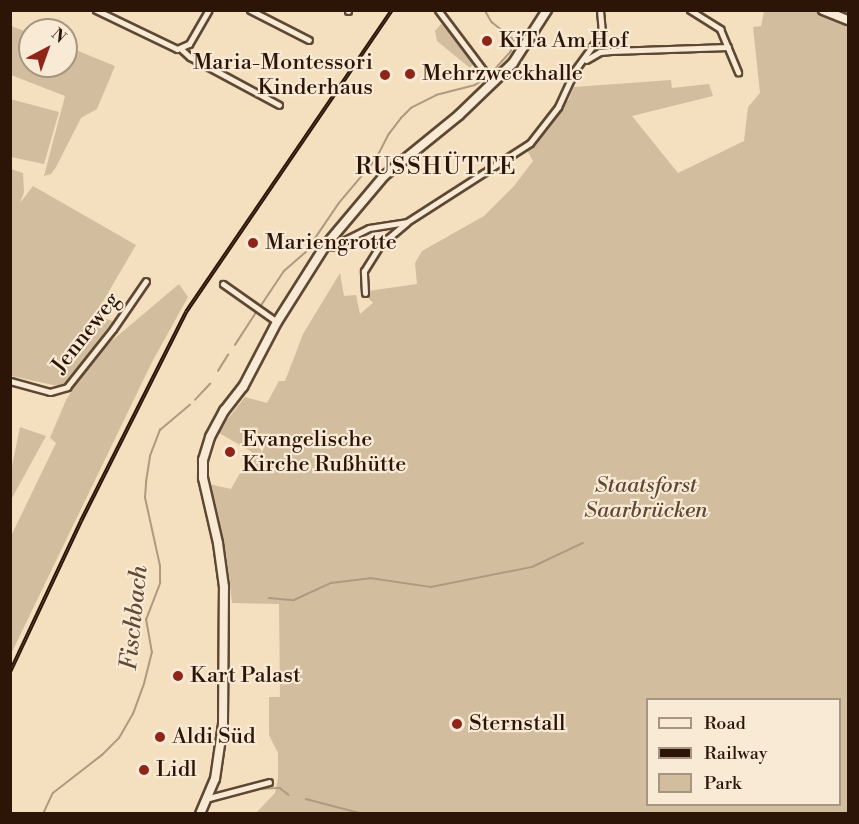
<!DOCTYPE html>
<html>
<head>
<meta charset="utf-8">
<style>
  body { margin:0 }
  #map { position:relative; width:859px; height:824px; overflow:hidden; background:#f4dfbe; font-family:"Libre Bodoni",serif }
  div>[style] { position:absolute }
  .green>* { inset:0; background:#d2bd9f }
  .stream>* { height:1.5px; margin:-0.75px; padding:0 0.75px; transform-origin:0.75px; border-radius:0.75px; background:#b09a7f }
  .roads { filter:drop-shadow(2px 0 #5e4834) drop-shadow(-2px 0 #5e4834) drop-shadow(0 2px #5e4834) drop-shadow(0 -2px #5e4834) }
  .minor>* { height:5px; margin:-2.5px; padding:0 2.5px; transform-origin:2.5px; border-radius:2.5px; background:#f8ead5 }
  .secondary>* { height:8px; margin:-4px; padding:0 4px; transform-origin:4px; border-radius:4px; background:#f8ead5 }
  .rail>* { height:4px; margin-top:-2px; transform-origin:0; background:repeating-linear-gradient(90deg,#f8ead5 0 4.5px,#2c1506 0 9px); box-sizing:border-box; border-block:2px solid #2c1506 }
  .dots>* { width:16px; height:16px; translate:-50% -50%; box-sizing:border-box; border:3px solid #f8ead5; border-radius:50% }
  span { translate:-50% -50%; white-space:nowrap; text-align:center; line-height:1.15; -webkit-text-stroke:4.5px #f8ead5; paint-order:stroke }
  .poi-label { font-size:22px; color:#2c1506 }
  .left { translate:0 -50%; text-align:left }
  .right { translate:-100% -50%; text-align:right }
  .street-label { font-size:22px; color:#2c1506 }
  .park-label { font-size:22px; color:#5e4734; font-style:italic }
  .neighbourhood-label { font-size:24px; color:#2c1506; letter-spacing:1.5px }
  .water-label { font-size:24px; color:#614a36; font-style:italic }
  .frame { position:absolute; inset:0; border:12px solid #2c1506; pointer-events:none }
  .legend { position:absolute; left:646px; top:698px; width:195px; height:108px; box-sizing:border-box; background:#f8ead5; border:2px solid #a69582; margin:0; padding:8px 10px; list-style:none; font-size:18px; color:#2c1506 }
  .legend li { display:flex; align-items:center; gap:12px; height:30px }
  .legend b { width:30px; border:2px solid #a69582 }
  .north { position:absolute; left:18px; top:18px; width:60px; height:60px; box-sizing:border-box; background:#f8ead5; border:2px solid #a69582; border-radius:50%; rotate:41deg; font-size:16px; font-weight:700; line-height:24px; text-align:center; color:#2c1506 }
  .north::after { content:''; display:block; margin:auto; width:21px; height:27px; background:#8f2418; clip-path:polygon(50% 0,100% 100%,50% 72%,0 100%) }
</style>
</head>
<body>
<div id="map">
  <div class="green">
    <i style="clip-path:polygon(evenodd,764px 11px,848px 11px,848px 813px,256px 813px,275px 793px,278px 778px,278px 753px,269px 735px,269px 697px,280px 697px,279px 604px,232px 603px,226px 554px,209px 484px,231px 489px,252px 452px,219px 433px,227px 420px,245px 397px,267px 403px,279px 381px,285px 381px,303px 334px,340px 273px,344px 296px,356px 295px,360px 314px,373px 303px,369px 299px,368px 291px,417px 284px,415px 263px,422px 251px,484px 216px,514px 186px,533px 161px,527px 150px,569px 99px,574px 87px,671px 80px,672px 88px,709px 84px,713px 96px,632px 116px,678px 173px,744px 141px,748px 107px,760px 93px,753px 27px,761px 26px,764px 11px,648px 700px,840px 700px,840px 804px,648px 804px,648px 700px)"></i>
    <i style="clip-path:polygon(441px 24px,445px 26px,473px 64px,470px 68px,437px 41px,435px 31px)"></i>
    <i style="clip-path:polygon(11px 26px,30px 33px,30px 66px,66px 66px,66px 46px,115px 66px,97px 109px,81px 118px,56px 167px,51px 174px,44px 176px,65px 96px,11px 75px)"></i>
    <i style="clip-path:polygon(10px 99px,59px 112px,44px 164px,11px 157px)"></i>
    <i style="clip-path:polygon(11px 169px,23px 173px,24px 192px,20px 203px,33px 186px,136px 245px,95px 315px,113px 321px,65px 383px,58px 386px,11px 376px)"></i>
    <i style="clip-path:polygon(179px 284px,188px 297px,152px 362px,11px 654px,11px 536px,56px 443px,50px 438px,66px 400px,89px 364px,102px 349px)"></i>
    <i style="clip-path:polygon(20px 427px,46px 436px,11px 500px,11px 471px)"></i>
  </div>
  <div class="stream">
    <i style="left:485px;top:10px;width:14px;rotate:60deg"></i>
    <i style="left:492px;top:22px;width:28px;rotate:39deg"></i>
    <i style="left:514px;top:40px;width:12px;rotate:104deg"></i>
    <i style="left:511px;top:52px;width:30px;rotate:132deg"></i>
    <i style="left:260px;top:307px;width:43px;rotate:-56.3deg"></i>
    <i style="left:284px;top:271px;width:28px;rotate:-41deg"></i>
    <i style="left:305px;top:253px;width:60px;rotate:-55.8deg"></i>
    <i style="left:339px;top:203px;width:57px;rotate:-49.9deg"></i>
    <i style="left:376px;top:159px;width:28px;rotate:-63deg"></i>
    <i style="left:389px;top:134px;width:20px;rotate:-53deg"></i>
    <i style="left:401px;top:118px;width:14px;rotate:-45deg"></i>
    <i style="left:411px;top:108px;width:28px;rotate:-27deg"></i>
    <i style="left:436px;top:95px;width:40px;rotate:-14.4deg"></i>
    <i style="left:475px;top:85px;width:9px;rotate:-32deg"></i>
    <i style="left:235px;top:345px;width:40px;rotate:-57.1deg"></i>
    <i style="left:218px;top:371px;width:19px;rotate:-58deg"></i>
    <i style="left:195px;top:400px;width:22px;rotate:-47deg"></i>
    <i style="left:269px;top:598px;width:25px;rotate:5deg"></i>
    <i style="left:294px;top:600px;width:41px;rotate:-24.7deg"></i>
    <i style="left:331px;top:583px;width:39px;rotate:-7deg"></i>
    <i style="left:370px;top:578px;width:62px;rotate:8.4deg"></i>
    <i style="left:431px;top:587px;width:103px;rotate:-11.2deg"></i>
    <i style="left:532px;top:567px;width:56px;rotate:-25.2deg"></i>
    <i style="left:259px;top:789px;width:21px;rotate:-3deg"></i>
    <i style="left:280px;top:788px;width:11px;rotate:38deg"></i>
    <i style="left:306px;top:799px;width:59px;rotate:14.7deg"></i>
    <i style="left:43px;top:814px;width:23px;rotate:-65deg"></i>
    <i style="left:53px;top:793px;width:62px;rotate:-37.8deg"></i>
    <i style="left:102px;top:755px;width:24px;rotate:-45deg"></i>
    <i style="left:119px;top:738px;width:28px;rotate:-60deg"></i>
    <i style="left:133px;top:714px;width:32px;rotate:-70deg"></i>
    <i style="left:144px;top:684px;width:32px;rotate:-76deg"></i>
    <i style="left:152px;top:653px;width:34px;rotate:-100deg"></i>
    <i style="left:146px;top:620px;width:40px;rotate:-69deg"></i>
    <i style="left:160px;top:583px;width:17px;rotate:-90deg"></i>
    <i style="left:160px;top:566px;width:70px;rotate:-102.4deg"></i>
    <i style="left:145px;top:498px;width:16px;rotate:-86deg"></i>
    <i style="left:146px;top:482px;width:26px;rotate:-81deg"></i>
    <i style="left:150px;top:456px;width:28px;rotate:-69deg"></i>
    <i style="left:160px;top:430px;width:39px;rotate:-40deg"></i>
  </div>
  <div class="roads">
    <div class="minor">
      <i style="left:96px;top:10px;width:90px;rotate:25.7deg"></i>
      <i style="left:177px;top:49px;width:13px;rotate:-23deg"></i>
      <i style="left:189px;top:44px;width:39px;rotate:-60deg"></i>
      <i style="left:250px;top:10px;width:66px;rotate:27deg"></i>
      <i style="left:348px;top:10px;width:1px;rotate:90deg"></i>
      <i style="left:438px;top:10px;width:91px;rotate:53deg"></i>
      <i style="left:690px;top:10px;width:36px;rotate:32deg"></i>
      <i style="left:720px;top:29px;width:47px;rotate:67.3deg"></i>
      <i style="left:181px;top:49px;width:12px;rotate:42deg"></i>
      <i style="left:190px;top:57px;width:101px;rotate:28.3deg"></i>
      <i style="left:586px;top:60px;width:16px;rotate:-30deg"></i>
      <i style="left:600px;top:52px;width:11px;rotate:-5deg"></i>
      <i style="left:611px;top:51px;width:117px;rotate:-2deg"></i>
      <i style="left:325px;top:246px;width:6px;rotate:9deg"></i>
      <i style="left:331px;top:247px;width:42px;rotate:-26.6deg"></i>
      <i style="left:369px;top:228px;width:36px;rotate:-9deg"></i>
      <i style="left:223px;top:284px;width:66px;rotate:35.1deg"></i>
      <i style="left:365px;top:293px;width:22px;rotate:-93deg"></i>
      <i style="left:364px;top:271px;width:31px;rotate:-58deg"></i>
      <i style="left:380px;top:245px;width:35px;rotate:-40deg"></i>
      <i style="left:407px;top:222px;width:146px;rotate:-32.7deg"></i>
      <i style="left:530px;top:143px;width:46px;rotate:-52.1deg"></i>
      <i style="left:558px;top:107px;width:41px;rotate:-65.3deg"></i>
      <i style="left:575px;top:70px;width:46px;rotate:-53.9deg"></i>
      <i style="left:602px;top:33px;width:23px;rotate:-95deg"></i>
      <i style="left:10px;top:381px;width:41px;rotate:15.4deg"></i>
      <i style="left:50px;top:392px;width:18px;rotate:-16deg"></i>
      <i style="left:67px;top:387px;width:74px;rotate:-51.6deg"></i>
      <i style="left:113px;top:329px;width:58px;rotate:-55.5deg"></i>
      <i style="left:209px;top:798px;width:62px;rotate:-14.9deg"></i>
    </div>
    <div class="secondary">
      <i style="left:823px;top:10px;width:27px;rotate:22deg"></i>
      <i style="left:200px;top:814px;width:38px;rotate:-67deg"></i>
      <i style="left:215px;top:779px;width:56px;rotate:-81.7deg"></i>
      <i style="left:223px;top:724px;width:137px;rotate:-89.6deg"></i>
      <i style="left:224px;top:587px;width:44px;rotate:-97.8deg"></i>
      <i style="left:218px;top:543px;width:67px;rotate:-103deg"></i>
      <i style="left:203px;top:478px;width:18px;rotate:-90deg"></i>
      <i style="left:203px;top:460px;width:24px;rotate:-73deg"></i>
      <i style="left:210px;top:437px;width:30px;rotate:-62deg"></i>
      <i style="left:224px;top:411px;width:31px;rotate:-52deg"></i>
      <i style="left:243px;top:387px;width:73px;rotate:-62.4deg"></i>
      <i style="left:277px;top:322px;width:90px;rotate:-57.7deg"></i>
      <i style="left:325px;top:246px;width:92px;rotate:-49.9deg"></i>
      <i style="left:384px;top:176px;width:97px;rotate:-39.1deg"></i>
      <i style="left:459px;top:115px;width:75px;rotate:-43.9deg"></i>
      <i style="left:513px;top:63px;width:63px;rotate:-57.3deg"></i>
    </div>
  </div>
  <div class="rail">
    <i style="left:10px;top:672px;width:167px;rotate:-64.8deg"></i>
    <i style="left:81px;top:521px;width:234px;rotate:-63.3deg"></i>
    <i style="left:186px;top:312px;width:366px;rotate:-55.7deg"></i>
  </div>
  <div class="dots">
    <i style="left:487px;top:41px;background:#8f2418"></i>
    <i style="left:410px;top:74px;background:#8f2418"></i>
    <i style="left:385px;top:75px;background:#8f2418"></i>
    <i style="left:253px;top:243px;background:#8f2418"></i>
    <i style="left:230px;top:452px;background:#8f2418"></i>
    <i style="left:178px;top:676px;background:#8f2418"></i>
    <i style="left:457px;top:724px;background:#8f2418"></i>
    <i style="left:160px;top:737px;background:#8f2418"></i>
    <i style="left:144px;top:770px;background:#8f2418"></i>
  </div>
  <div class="poi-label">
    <span class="left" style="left:499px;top:41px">KiTa Am Hof</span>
    <span class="right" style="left:373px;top:75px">Maria-Montessori<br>Kinderhaus</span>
    <span class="left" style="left:422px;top:74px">Mehrzweckhalle</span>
    <span class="left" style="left:265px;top:243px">Mariengrotte</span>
    <span class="left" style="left:242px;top:452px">Evangelische<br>Kirche Rußhütte</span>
    <span class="left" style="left:190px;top:676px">Kart Palast</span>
    <span class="left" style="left:469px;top:724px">Sternstall</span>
    <span class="left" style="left:172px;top:737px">Aldi Süd</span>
    <span class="left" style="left:156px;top:770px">Lidl</span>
  </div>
  <div class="street-label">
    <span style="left:86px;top:333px;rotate:-52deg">Jenneweg</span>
  </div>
  <div class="park-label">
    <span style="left:646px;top:498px">Staatsforst<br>Saarbrücken</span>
  </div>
  <div class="neighbourhood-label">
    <span style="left:436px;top:168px">RUSSHÜTTE</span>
  </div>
  <div class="water-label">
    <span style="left:135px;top:618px;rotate:-84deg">Fischbach</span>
  </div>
  <div class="frame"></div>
  <ul class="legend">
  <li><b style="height:8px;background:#f8ead5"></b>Road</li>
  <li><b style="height:8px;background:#2c1506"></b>Railway</li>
  <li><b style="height:16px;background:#d2bd9f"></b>Park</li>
  </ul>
  <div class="north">N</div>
</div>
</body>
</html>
